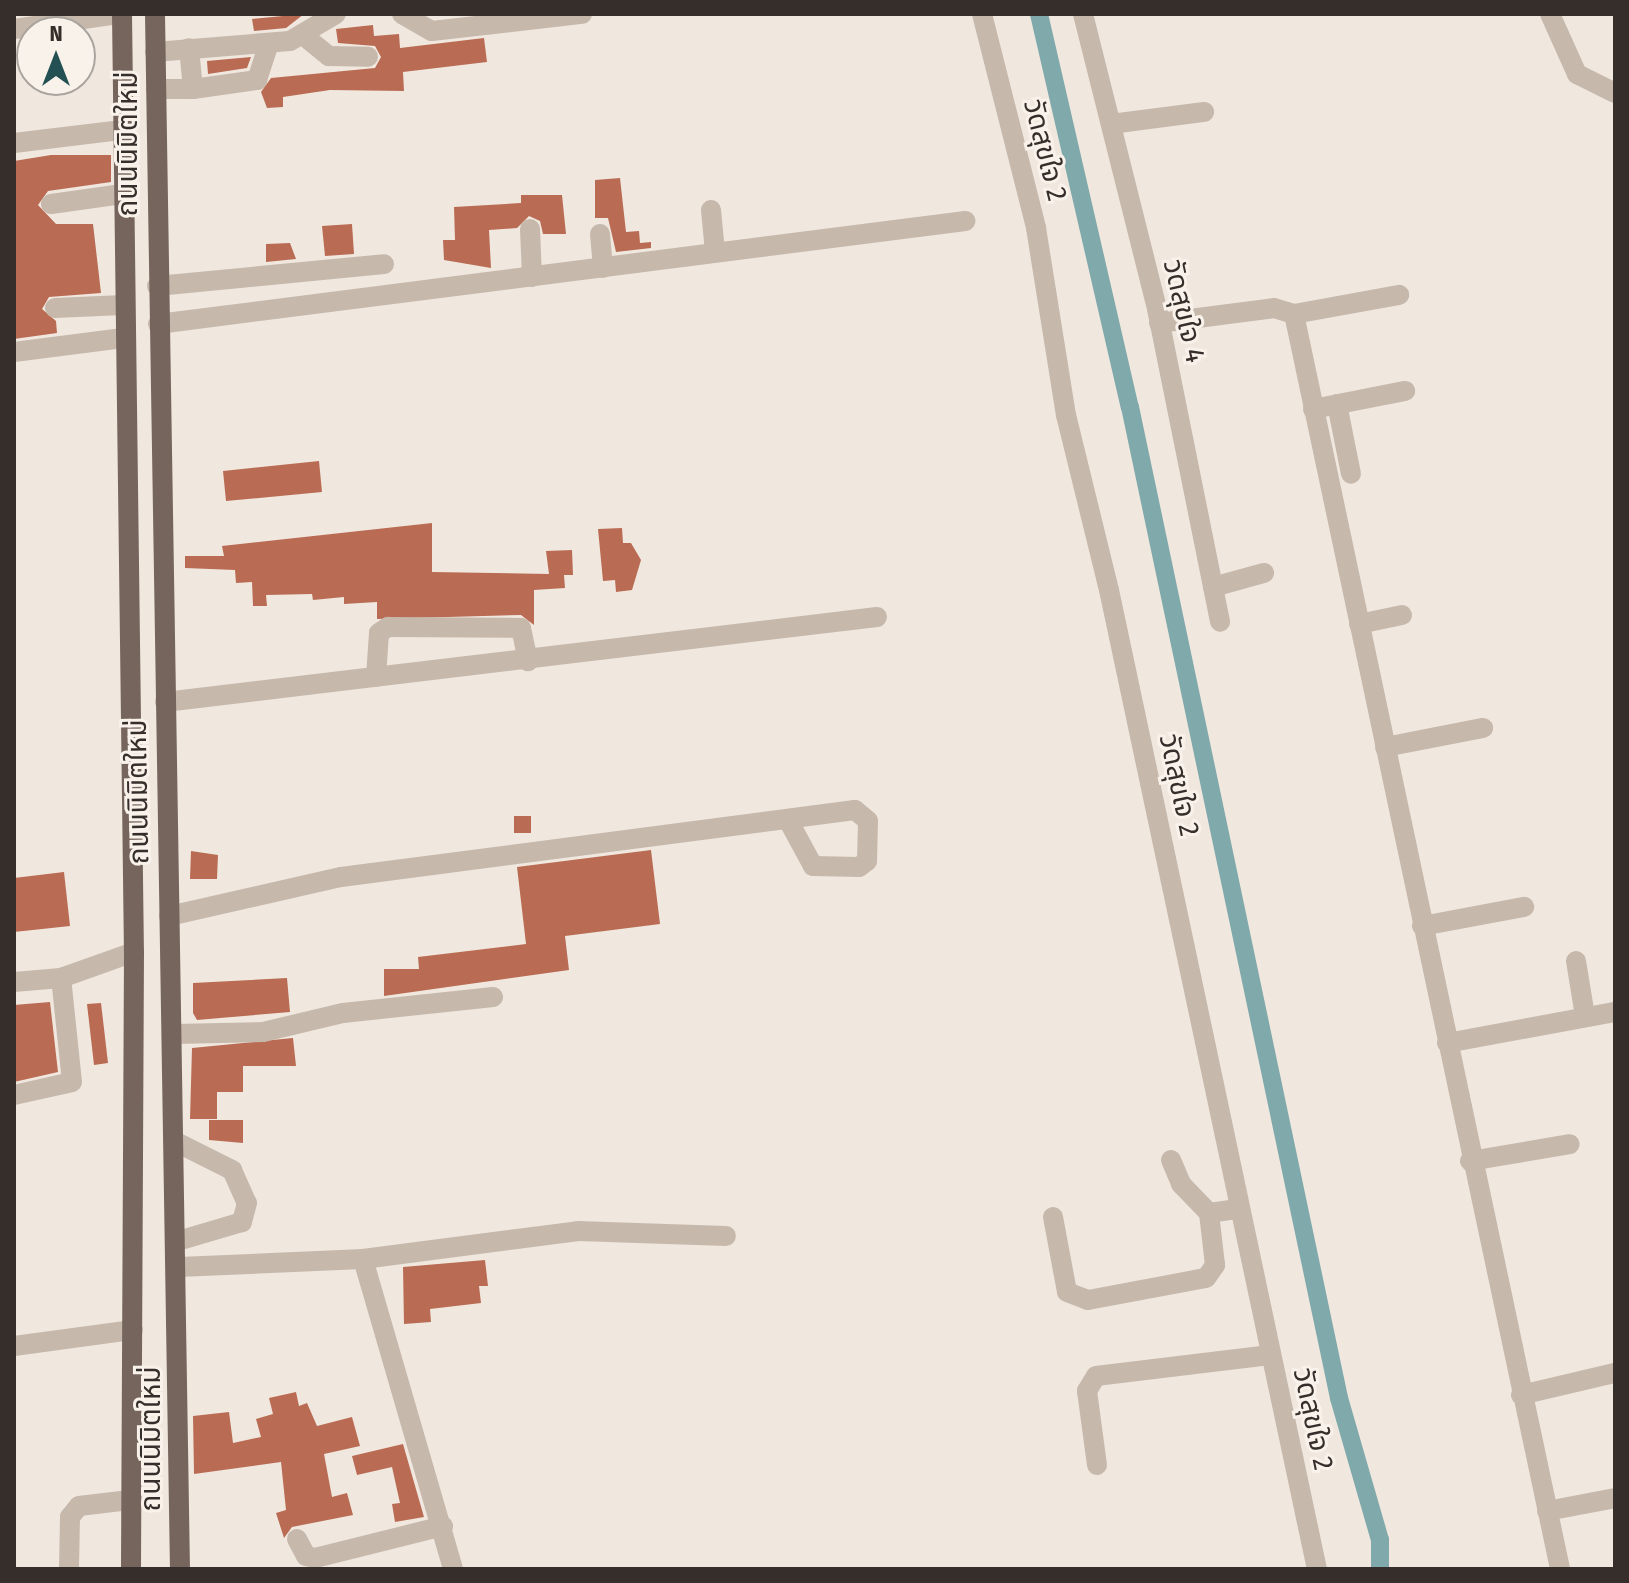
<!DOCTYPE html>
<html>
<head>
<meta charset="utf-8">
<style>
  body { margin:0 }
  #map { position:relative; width:1629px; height:1583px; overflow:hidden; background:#f0e8df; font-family:"Fira Sans Condensed","Noto Sans Thai",sans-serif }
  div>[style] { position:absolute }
  .canal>* { height:18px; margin:-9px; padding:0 9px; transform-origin:9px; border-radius:9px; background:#80a9ab }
  .building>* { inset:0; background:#ba6b53 }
  .minor>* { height:20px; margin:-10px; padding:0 10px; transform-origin:10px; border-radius:10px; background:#c7b8ac }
  .major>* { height:20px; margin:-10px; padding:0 10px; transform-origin:10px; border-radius:10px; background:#76655d }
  span { translate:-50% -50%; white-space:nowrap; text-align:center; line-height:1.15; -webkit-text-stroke:6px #f8f2eb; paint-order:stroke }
  .street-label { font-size:28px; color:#362e2a }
  .frame { position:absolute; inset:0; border:16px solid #362e2a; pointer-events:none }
  .north { position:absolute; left:16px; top:16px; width:80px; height:80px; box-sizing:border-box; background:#f8f2eb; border:2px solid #aaa49e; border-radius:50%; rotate:0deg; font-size:22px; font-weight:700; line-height:32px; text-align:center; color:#362e2a }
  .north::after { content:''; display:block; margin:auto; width:28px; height:36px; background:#235153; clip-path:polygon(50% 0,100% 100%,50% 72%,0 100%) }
</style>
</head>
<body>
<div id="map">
  <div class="canal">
    <i style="left:1039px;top:14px;width:403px;rotate:77deg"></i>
    <i style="left:1130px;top:407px;width:1013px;rotate:78.09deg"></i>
    <i style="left:1339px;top:1398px;width:148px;rotate:73.9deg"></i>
    <i style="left:1380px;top:1540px;width:29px;rotate:90deg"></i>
  </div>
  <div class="building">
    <i style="clip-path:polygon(304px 14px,286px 28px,254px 31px,252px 19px)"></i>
    <i style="clip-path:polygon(373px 25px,374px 36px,399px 34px,400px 48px,484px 38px,487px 62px,403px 72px,404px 91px,330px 90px,283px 97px,283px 107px,267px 108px,261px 92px,271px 78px,375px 68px,381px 57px,375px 46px,338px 43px,336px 29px)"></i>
    <i style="clip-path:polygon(251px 57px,247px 68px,208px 74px,207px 61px)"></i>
    <i style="clip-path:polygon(51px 155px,111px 155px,111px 182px,48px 191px,38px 205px,56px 224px,93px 224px,101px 293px,49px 297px,42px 309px,56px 321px,57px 333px,14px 339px,14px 161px)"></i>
    <i style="clip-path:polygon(620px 178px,626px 232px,639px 231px,640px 243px,651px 242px,651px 248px,616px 252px,608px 218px,595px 218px,595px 180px)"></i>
    <i style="clip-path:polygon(521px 195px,562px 195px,566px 234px,543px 234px,540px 221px,529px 216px,517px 228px,489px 230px,491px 268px,444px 260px,443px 240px,455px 240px,454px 207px,521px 203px)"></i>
    <i style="clip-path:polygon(352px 224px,354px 254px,325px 256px,322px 226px)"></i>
    <i style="clip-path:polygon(290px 243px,296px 259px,266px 262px,266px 244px)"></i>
    <i style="clip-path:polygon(319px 461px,322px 492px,226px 501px,223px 471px)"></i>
    <i style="clip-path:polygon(432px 523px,432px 572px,549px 574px,546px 551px,572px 550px,573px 575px,564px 575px,565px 588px,534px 590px,534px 625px,521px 615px,377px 619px,377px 602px,344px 604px,344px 597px,313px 600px,312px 594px,266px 595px,267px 606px,253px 606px,252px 582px,236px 583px,235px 570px,185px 568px,185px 556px,224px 556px,222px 546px)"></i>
    <i style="clip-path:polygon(622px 528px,623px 543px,631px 543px,641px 560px,632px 590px,616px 592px,615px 580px,603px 581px,598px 529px)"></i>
    <i style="clip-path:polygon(514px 816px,531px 816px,531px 833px,514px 833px)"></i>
    <i style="clip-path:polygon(651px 850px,660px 924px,565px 936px,569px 970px,384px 996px,384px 969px,419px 969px,418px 957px,526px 944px,517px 867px)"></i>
    <i style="clip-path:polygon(191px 851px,218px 855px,217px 879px,190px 879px)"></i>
    <i style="clip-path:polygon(64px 872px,70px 926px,14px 932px,14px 878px)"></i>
    <i style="clip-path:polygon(287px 978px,290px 1012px,197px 1020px,193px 1013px,193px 983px)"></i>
    <i style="clip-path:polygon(50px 1002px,58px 1072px,14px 1082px,14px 1005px)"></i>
    <i style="clip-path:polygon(101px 1003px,108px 1063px,94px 1065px,87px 1004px)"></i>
    <i style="clip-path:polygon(293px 1038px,296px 1066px,243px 1066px,243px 1092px,217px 1092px,217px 1119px,190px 1119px,192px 1048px)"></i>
    <i style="clip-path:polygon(209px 1120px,243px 1120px,243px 1143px,209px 1140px)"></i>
    <i style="clip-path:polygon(485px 1260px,488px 1286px,479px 1286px,481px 1303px,430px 1309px,431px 1322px,404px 1324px,403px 1267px)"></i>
    <i style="clip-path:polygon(296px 1392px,299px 1406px,307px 1403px,317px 1426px,352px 1417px,360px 1446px,324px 1454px,332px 1497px,347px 1493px,353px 1515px,292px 1527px,284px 1538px,276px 1513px,286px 1510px,281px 1462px,194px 1474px,193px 1416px,229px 1412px,233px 1443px,261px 1437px,256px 1419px,273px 1414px,269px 1398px)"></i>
    <i style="clip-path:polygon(403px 1444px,424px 1517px,395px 1522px,392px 1504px,400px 1503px,392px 1467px,357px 1475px,352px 1456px)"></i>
  </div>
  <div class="minor">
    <i style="left:402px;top:14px;width:34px;rotate:30deg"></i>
    <i style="left:432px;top:31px;width:151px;rotate:-6.5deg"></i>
    <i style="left:982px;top:14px;width:221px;rotate:75.8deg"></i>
    <i style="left:1036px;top:228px;width:189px;rotate:80.9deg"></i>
    <i style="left:1066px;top:415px;width:180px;rotate:76.2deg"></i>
    <i style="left:1109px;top:590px;width:1001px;rotate:78.01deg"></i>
    <i style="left:1083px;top:14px;width:304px;rotate:75.9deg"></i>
    <i style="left:1157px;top:309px;width:319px;rotate:78.6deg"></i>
    <i style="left:1550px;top:14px;width:66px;rotate:65.8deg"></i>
    <i style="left:1577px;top:74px;width:42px;rotate:26.6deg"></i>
    <i style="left:14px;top:29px;width:105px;rotate:-8.2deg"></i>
    <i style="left:304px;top:36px;width:32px;rotate:39deg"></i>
    <i style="left:329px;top:56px;width:39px;rotate:1deg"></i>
    <i style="left:155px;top:52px;width:135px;rotate:-4.7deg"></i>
    <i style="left:290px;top:41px;width:53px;rotate:-30.4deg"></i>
    <i style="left:156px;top:89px;width:37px"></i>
    <i style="left:193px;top:89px;width:41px;rotate:-95.6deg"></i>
    <i style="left:193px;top:89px;width:65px;rotate:-8deg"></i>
    <i style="left:257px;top:80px;width:39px;rotate:-72deg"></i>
    <i style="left:1111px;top:124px;width:94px;rotate:-7.4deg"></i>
    <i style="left:14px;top:143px;width:109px;rotate:-6.9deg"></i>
    <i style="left:51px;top:204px;width:72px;rotate:-8deg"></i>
    <i style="left:711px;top:210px;width:42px;rotate:84.6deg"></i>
    <i style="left:530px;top:229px;width:48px;rotate:87.6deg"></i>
    <i style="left:600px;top:234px;width:34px;rotate:85deg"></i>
    <i style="left:157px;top:286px;width:228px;rotate:-5.5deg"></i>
    <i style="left:55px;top:308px;width:68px;rotate:-2.5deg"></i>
    <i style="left:1294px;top:314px;width:107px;rotate:-10.3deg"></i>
    <i style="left:1159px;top:323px;width:116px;rotate:-7.4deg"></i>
    <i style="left:1274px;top:308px;width:21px;rotate:17deg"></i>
    <i style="left:1294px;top:314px;width:1283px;rotate:78.03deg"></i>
    <i style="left:158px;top:324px;width:814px;rotate:-7.27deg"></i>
    <i style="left:14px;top:352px;width:110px;rotate:-7.3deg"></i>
    <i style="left:1337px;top:404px;width:71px;rotate:78.7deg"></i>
    <i style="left:1313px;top:409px;width:94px;rotate:-11.1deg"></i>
    <i style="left:1213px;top:587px;width:53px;rotate:-15.4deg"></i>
    <i style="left:1359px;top:624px;width:44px;rotate:-11.8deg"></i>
    <i style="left:376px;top:677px;width:44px;rotate:-86.1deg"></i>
    <i style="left:379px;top:633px;width:11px;rotate:-34deg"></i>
    <i style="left:388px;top:627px;width:133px;rotate:0.4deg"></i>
    <i style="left:521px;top:628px;width:34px;rotate:78deg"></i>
    <i style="left:165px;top:702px;width:717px;rotate:-6.81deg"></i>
    <i style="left:1385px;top:747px;width:100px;rotate:-11deg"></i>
    <i style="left:169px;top:916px;width:176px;rotate:-12.8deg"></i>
    <i style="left:341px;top:877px;width:518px;rotate:-7.43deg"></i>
    <i style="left:855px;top:810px;width:17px;rotate:40deg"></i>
    <i style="left:868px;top:821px;width:40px;rotate:91.4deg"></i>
    <i style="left:867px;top:861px;width:10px;rotate:143deg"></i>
    <i style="left:859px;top:867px;width:46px;rotate:-178.8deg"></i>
    <i style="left:813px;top:866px;width:52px;rotate:-118.5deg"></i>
    <i style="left:1422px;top:926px;width:104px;rotate:-10.6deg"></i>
    <i style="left:1576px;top:961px;width:56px;rotate:80.7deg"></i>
    <i style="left:14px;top:982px;width:47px;rotate:-4.9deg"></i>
    <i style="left:61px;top:978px;width:77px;rotate:-19.6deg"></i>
    <i style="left:174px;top:1034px;width:89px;rotate:-1.3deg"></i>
    <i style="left:263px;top:1032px;width:82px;rotate:-13.4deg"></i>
    <i style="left:343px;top:1013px;width:151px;rotate:-6.1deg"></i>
    <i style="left:1447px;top:1043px;width:171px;rotate:-10.5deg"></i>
    <i style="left:14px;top:1095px;width:59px;rotate:-12.6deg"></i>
    <i style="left:72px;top:1082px;width:105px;rotate:-96deg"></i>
    <i style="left:176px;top:1142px;width:63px;rotate:26.6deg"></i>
    <i style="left:232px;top:1170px;width:36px;rotate:66deg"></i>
    <i style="left:247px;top:1203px;width:20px;rotate:105deg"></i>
    <i style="left:242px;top:1222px;width:67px;rotate:163.5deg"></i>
    <i style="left:1171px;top:1160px;width:26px;rotate:67deg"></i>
    <i style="left:1181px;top:1184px;width:40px;rotate:46deg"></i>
    <i style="left:1470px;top:1161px;width:101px;rotate:-9.6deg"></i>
    <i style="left:1053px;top:1217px;width:76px;rotate:79.4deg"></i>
    <i style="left:1067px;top:1292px;width:22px;rotate:21deg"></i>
    <i style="left:1088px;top:1300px;width:120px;rotate:-10.6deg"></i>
    <i style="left:1206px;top:1278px;width:16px;rotate:-55deg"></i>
    <i style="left:1215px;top:1265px;width:52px;rotate:-96.6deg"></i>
    <i style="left:1209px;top:1213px;width:29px;rotate:-8deg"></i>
    <i style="left:363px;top:1259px;width:217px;rotate:-7.4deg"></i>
    <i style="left:578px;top:1231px;width:148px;rotate:1.9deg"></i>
    <i style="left:179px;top:1267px;width:184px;rotate:-2.5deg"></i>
    <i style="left:363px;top:1259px;width:323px;rotate:73.8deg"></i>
    <i style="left:14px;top:1346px;width:120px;rotate:-7.7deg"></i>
    <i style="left:1521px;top:1395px;width:97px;rotate:-13.2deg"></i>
    <i style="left:1097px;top:1465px;width:75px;rotate:-97.7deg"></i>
    <i style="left:1087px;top:1391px;width:17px;rotate:-59deg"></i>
    <i style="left:1096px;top:1376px;width:175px;rotate:-6.9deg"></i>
    <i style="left:1547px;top:1511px;width:69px;rotate:-10.8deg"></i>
    <i style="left:297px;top:1539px;width:19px;rotate:62deg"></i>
    <i style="left:306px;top:1556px;width:9px;rotate:13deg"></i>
    <i style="left:315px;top:1558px;width:132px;rotate:-14deg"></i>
    <i style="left:69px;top:1569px;width:52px;rotate:-88.9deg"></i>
    <i style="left:70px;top:1517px;width:14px;rotate:-51deg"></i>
    <i style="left:79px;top:1506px;width:51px;rotate:-6.7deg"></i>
  </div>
  <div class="major">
    <i style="left:122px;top:14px;width:938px;rotate:89.27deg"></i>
    <i style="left:134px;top:952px;width:617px;rotate:90.28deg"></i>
    <i style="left:155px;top:14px;width:1555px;rotate:89.08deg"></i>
  </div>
  <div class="street-label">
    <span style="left:128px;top:144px;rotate:-90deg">ถนนนิมิตใหม่</span>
    <span style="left:1045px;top:150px;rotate:76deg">วัดสุขใจ 2</span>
    <span style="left:1184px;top:311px;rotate:77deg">วัดสุขใจ 4</span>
    <span style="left:1179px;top:785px;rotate:78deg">วัดสุขใจ 2</span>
    <span style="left:138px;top:792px;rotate:-91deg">ถนนนิมิตใหม่</span>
    <span style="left:1313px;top:1419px;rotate:78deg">วัดสุขใจ 2</span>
    <span style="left:151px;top:1439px;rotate:-90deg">ถนนนิมิตใหม่</span>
  </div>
  <div class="frame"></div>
  <div class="north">N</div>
</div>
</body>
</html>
